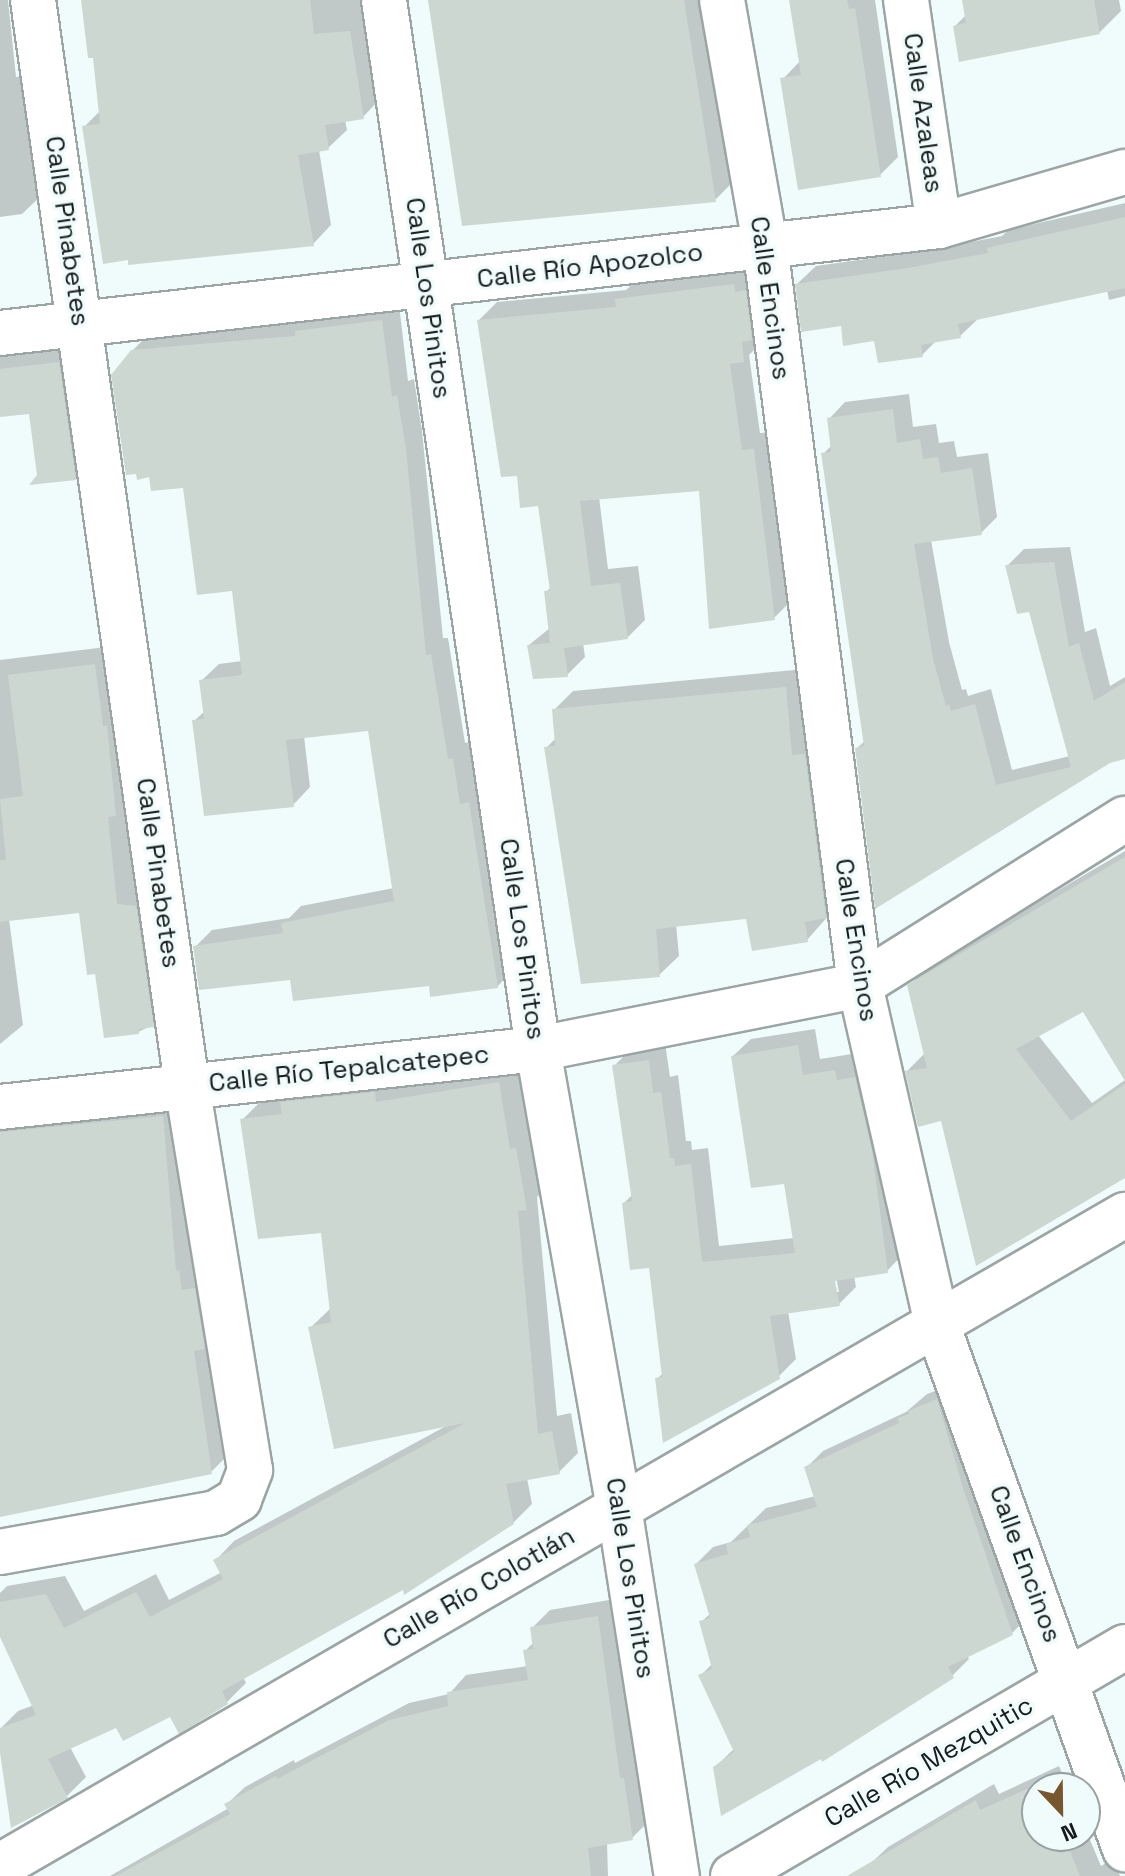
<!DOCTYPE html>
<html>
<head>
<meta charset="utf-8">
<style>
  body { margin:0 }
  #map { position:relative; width:1125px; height:1876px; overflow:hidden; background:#f0fcfb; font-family:"Space Grotesk",sans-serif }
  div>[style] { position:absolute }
  .shadow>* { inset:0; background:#0003 }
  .building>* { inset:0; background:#cdd7d2 }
  .roads { filter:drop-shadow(2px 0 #9aa5a4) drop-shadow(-2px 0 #9aa5a4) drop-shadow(0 2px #9aa5a4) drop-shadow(0 -2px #9aa5a4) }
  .minor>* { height:44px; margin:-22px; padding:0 22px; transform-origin:22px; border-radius:22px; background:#fff }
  span { translate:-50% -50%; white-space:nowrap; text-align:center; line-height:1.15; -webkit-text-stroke:7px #f0fcfb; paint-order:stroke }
  .street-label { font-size:26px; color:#171b1b }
  .north { position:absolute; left:1021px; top:1772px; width:80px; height:80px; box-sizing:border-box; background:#f0fcfb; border:2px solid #99a2a1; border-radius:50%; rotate:158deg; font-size:22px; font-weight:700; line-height:32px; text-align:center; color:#171b1b }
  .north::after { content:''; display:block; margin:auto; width:28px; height:36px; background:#78572e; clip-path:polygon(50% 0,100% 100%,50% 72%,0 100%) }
</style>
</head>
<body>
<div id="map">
  <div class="shadow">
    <i style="clip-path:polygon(0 0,8px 0,16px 77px,27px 76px,41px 196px,22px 214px,0 217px)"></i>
    <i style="clip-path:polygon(83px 0,366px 0,381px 98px,363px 117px,345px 120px,347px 130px,328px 148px,319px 150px,331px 225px,313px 244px,84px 127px,100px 111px,95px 56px)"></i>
    <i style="clip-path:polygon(430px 0,705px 0,733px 182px,715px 200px)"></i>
    <i style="clip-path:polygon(791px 0,875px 0,898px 157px,880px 175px,783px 79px,800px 61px)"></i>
    <i style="clip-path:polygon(964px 0,1119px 0,1121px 11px,1100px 32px,955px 26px,967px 14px)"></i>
    <i style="clip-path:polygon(1125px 203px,1125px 296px,1109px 300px,1107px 290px,979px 318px,960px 336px,937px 340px,922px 355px,842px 324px,797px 284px,816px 266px,929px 250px,1002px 236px,1008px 230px)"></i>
    <i style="clip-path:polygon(751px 267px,761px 343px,749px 355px,760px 433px,772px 432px,792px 600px,774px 618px,700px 489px,599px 497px,608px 569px,638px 566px,645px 620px,627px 638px,583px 643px,585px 657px,567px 675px,529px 645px,550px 628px,546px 592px,552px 586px,539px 504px,519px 474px,479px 320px,497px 302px,626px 290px,635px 282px)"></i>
    <i style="clip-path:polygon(399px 304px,408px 381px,414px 379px,422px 431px,443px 638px,448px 638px,465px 743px,470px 742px,514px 969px,497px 987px,291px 978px,195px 947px,212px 930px,289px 918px,301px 906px,394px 888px,369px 729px,304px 736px,310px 787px,293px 805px,194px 721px,205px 711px,201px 681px,219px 664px,242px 661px,234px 589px,185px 486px,132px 351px,150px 333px,309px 320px,315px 314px)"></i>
    <i style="clip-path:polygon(78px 344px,94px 460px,75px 479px,39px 475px,31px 412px,0 415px,0 352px)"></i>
    <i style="clip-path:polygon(909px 394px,913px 427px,936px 424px,939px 443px,954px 441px,957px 457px,988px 453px,997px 517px,981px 533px,931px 540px,949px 642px,962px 690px,966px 689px,968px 696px,991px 689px,1012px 770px,1070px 756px,1031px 610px,1007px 566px,1024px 549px,1070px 547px,1085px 632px,1096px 628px,1110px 686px,1125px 677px,1125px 757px,1109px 761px,877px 906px,857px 748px,866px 740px,823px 454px,832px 445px,829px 419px,845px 402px)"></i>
    <i style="clip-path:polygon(114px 646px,135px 886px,155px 888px,172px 1006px,153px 1025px,138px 1032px,97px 972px,80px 911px,9px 919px,23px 1025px,0 1044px,0 660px)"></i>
    <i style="clip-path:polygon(805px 669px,845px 897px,807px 940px,748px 917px,676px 924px,679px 956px,659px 975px,546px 748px,556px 738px,554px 710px,573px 691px)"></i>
    <i style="clip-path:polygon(1125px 851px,1125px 1077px,1083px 1010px,1038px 1035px,1092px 1103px,1125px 1080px,1125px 1176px,942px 1118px,907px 1071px,925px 1053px,909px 986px,929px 966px)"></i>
    <i style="clip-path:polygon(evenodd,815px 1029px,820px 1059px,852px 1054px,854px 1063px,872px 1061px,904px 1253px,887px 1271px,854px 1276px,856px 1287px,839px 1304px,788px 1311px,796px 1359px,778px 1377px,657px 1379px,664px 1372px,651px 1266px,624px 1203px,633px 1194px,614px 1066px,632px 1048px,665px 1043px,670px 1077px,678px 1075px,686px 1141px,691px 1141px,692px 1150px,708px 1148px,719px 1246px,794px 1238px,786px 1181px,733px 1056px,751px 1039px,815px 1029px,831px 1271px,835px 1271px,839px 1292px,835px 1292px,831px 1271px)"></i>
    <i style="clip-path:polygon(518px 1064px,529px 1131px,534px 1130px,545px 1189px,537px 1197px,557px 1416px,571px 1413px,578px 1453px,559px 1472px,527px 1478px,532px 1504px,513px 1523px,243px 1677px,246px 1683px,227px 1702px,117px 1725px,70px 1747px,86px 1777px,67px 1796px,13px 1825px,0 1729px,18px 1711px,34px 1705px,0 1632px,0 1593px,7px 1586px,65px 1576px,84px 1611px,156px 1574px,169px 1600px,222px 1572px,216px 1560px,234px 1541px,448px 1425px,310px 1328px,331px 1308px,323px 1230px,242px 1120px,261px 1101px)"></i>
    <i style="clip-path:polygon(180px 1099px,229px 1454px,211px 1472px,0 1515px,0 1121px)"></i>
    <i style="clip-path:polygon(954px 1384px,1029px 1616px,1012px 1633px,967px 1655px,969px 1659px,952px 1676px,822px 1756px,715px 1767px,735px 1748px,701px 1675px,713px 1663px,701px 1622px,711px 1613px,696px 1564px,713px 1547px,731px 1542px,766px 1508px,816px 1496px,806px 1468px,823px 1451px,906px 1412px,927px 1394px)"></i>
    <i style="clip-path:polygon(615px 1599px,650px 1820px,632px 1838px,607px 1843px,608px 1876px,110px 1876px,229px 1808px,227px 1804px,245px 1787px,294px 1760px,295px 1763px,409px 1703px,449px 1694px,466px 1675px,528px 1666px,525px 1651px,534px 1642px,532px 1628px,550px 1610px)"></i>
    <i style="clip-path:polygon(1059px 1766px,1068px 1788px,1037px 1788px,1037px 1836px,1085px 1836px,1085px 1828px,1101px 1866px,1114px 1858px,1120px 1876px,875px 1876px,869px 1865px,888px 1847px,994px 1784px,999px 1794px)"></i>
  </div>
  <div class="building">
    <i style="clip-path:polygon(81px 0,310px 0,314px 34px,350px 31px,364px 119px,325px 125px,329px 150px,298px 155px,314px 246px,128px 265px,128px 260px,103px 264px,82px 126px,100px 124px,93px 58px,88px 58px)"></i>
    <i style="clip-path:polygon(428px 0,684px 0,716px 202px,462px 226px)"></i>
    <i style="clip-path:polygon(789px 0,847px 0,849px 9px,855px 8px,881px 177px,798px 190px,780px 78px,801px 75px)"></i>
    <i style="clip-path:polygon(962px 0,1094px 0,1100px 34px,959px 62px,953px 26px,966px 23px)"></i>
    <i style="clip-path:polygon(1125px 217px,1125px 288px,958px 324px,961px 338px,921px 345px,923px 357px,878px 363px,874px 341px,843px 346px,841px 326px,801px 332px,795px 284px,908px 268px,988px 253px,987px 248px)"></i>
    <i style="clip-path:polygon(734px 284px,735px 292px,746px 290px,752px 340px,742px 342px,744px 362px,730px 364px,742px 450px,754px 449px,775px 620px,709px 629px,699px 491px,580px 501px,591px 586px,620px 583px,628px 639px,564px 648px,568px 677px,533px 679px,527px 645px,550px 643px,544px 591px,550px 591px,538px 506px,520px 508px,517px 476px,501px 477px,477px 320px,616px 307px,615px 299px)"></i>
    <i style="clip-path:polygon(382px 320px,392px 397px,397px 395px,406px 449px,426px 655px,431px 654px,448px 759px,453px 758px,460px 804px,469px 802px,498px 988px,430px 997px,429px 986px,293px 1001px,290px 980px,199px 990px,193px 946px,283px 933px,281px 923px,394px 901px,368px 731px,286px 740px,294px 807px,204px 816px,192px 720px,204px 719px,199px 680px,242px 675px,232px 591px,197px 595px,183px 488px,151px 491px,149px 477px,137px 480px,136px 474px,126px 475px,111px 375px,131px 350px,295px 336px,295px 331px)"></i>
    <i style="clip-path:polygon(59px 362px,76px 480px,29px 485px,37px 475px,29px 414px,0 417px,0 369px)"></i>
    <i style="clip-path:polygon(893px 409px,897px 443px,920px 439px,923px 459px,938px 457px,941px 473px,972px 468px,982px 535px,914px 544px,933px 659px,946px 706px,949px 704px,951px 711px,975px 704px,996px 785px,1071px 767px,1029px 612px,1017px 614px,1005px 565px,1054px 562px,1069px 647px,1079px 643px,1094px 701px,1125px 682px,1125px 759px,1110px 763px,875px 909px,855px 748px,864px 746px,821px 453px,831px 452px,827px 418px)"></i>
    <i style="clip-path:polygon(95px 664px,103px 726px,107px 726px,116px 816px,108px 817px,117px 904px,136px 906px,154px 1027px,139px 1029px,139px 1034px,104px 1038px,95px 974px,87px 975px,79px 913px,0 922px,0 860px,6px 860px,0 799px,23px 796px,8px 675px)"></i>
    <i style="clip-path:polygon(786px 687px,792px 755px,805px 754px,826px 918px,805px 922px,808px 942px,752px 951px,746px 919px,656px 929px,660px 977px,581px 984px,544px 747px,555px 746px,552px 709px)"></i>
    <i style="clip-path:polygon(1125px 857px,1125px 1081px,1083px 1012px,1016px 1049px,1071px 1121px,1125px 1084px,1125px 1178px,976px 1266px,941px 1121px,918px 1127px,905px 1071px,927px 1068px,907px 985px)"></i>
    <i style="clip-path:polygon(798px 1045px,803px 1075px,835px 1070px,837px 1080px,855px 1077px,872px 1150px,888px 1273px,835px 1281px,840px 1306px,770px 1316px,780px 1379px,663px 1443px,655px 1378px,662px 1377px,649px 1268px,630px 1270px,622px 1203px,632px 1201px,612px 1065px,649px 1060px,653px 1093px,661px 1092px,670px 1158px,674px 1158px,675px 1166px,691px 1164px,702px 1262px,795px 1253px,784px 1184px,751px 1188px,731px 1056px)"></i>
    <i style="clip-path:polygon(499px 1082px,510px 1149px,516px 1148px,527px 1210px,518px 1211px,538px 1434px,552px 1431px,560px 1474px,506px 1484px,514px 1524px,404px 1595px,403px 1590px,222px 1691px,228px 1704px,179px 1734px,170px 1717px,123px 1741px,116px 1728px,48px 1759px,68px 1798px,11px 1828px,0 1753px,0 1728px,36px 1715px,0 1637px,0 1602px,46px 1594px,64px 1628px,136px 1592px,150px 1617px,223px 1579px,213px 1560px,465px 1423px,334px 1449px,308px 1327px,331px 1322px,321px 1233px,258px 1239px,240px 1119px,282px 1114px,280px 1102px,375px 1092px,376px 1102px)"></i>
    <i style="clip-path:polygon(163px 1116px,176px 1271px,179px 1270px,182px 1290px,195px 1288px,205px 1349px,194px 1351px,212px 1474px,0 1517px,0 1132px)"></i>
    <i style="clip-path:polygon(937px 1399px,963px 1488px,1013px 1635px,948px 1667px,954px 1678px,822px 1762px,821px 1759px,721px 1816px,713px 1767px,734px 1752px,698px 1675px,712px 1669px,699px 1621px,710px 1618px,694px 1564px,728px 1554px,726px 1544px,750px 1537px,747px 1525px,817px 1507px,804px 1467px,899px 1423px,898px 1418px,909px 1414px,908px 1411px)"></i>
    <i style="clip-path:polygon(598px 1616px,620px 1778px,624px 1778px,633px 1840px,588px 1848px,591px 1876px,116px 1876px,230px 1814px,224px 1804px,276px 1776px,277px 1779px,389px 1720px,448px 1706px,447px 1692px,528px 1680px,523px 1650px,533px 1649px,530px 1627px)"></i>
    <i style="clip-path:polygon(1040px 1783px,1043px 1788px,1037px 1788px,1037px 1836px,1064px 1836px,1080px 1876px,847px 1876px,976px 1800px,980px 1810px)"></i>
  </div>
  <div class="roads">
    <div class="minor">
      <i style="left:384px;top:0;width:1060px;rotate:81.65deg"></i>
      <i style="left:538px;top:1049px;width:465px;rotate:80deg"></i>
      <i style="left:619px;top:1507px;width:374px;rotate:81.1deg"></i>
      <i style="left:722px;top:0;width:249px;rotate:80deg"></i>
      <i style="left:765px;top:245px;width:746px;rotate:82.68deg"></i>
      <i style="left:860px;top:985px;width:348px;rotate:77.2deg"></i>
      <i style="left:937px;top:1324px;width:558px;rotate:70.3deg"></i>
      <i style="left:906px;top:0;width:228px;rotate:81.7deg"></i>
      <i style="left:0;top:333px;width:945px;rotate:-6.5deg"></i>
      <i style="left:939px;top:226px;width:194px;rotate:-16.2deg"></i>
      <i style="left:0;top:1107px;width:541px;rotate:-6.15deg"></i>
      <i style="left:538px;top:1049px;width:328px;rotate:-11.2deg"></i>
      <i style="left:860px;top:985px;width:313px;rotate:-32.1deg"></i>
      <i style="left:0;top:1552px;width:219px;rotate:-10.2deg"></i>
      <i style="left:216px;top:1513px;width:27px;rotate:-31deg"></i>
      <i style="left:239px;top:1499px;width:31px;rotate:-69deg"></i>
      <i style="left:250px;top:1470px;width:390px;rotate:-99.3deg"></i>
      <i style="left:187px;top:1085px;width:1096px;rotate:-98.08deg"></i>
      <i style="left:0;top:1866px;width:1300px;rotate:-30.06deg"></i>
      <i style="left:733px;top:1876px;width:454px;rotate:-30.3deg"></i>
    </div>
  </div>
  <div class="street-label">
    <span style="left:923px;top:113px;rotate:82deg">Calle Azaleas</span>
    <span style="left:67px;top:231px;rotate:82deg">Calle Pinabetes</span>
    <span style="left:590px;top:266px;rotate:-7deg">Calle Río Apozolco</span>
    <span style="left:428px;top:298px;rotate:82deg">Calle Los Pinitos</span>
    <span style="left:770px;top:298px;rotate:82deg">Calle Encinos</span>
    <span style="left:158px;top:873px;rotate:82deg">Calle Pinabetes</span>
    <span style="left:522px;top:939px;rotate:82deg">Calle Los Pinitos</span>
    <span style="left:856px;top:940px;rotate:81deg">Calle Encinos</span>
    <span style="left:349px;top:1069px;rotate:-6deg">Calle Río Tepalcatepec</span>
    <span style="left:1025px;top:1564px;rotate:70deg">Calle Encinos</span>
    <span style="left:630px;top:1578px;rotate:81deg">Calle Los Pinitos</span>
    <span style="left:479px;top:1588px;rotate:-30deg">Calle Río Colotlán</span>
    <span style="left:929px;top:1762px;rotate:-30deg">Calle Río Mezquitic</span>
  </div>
  <div class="north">N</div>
</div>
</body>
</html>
